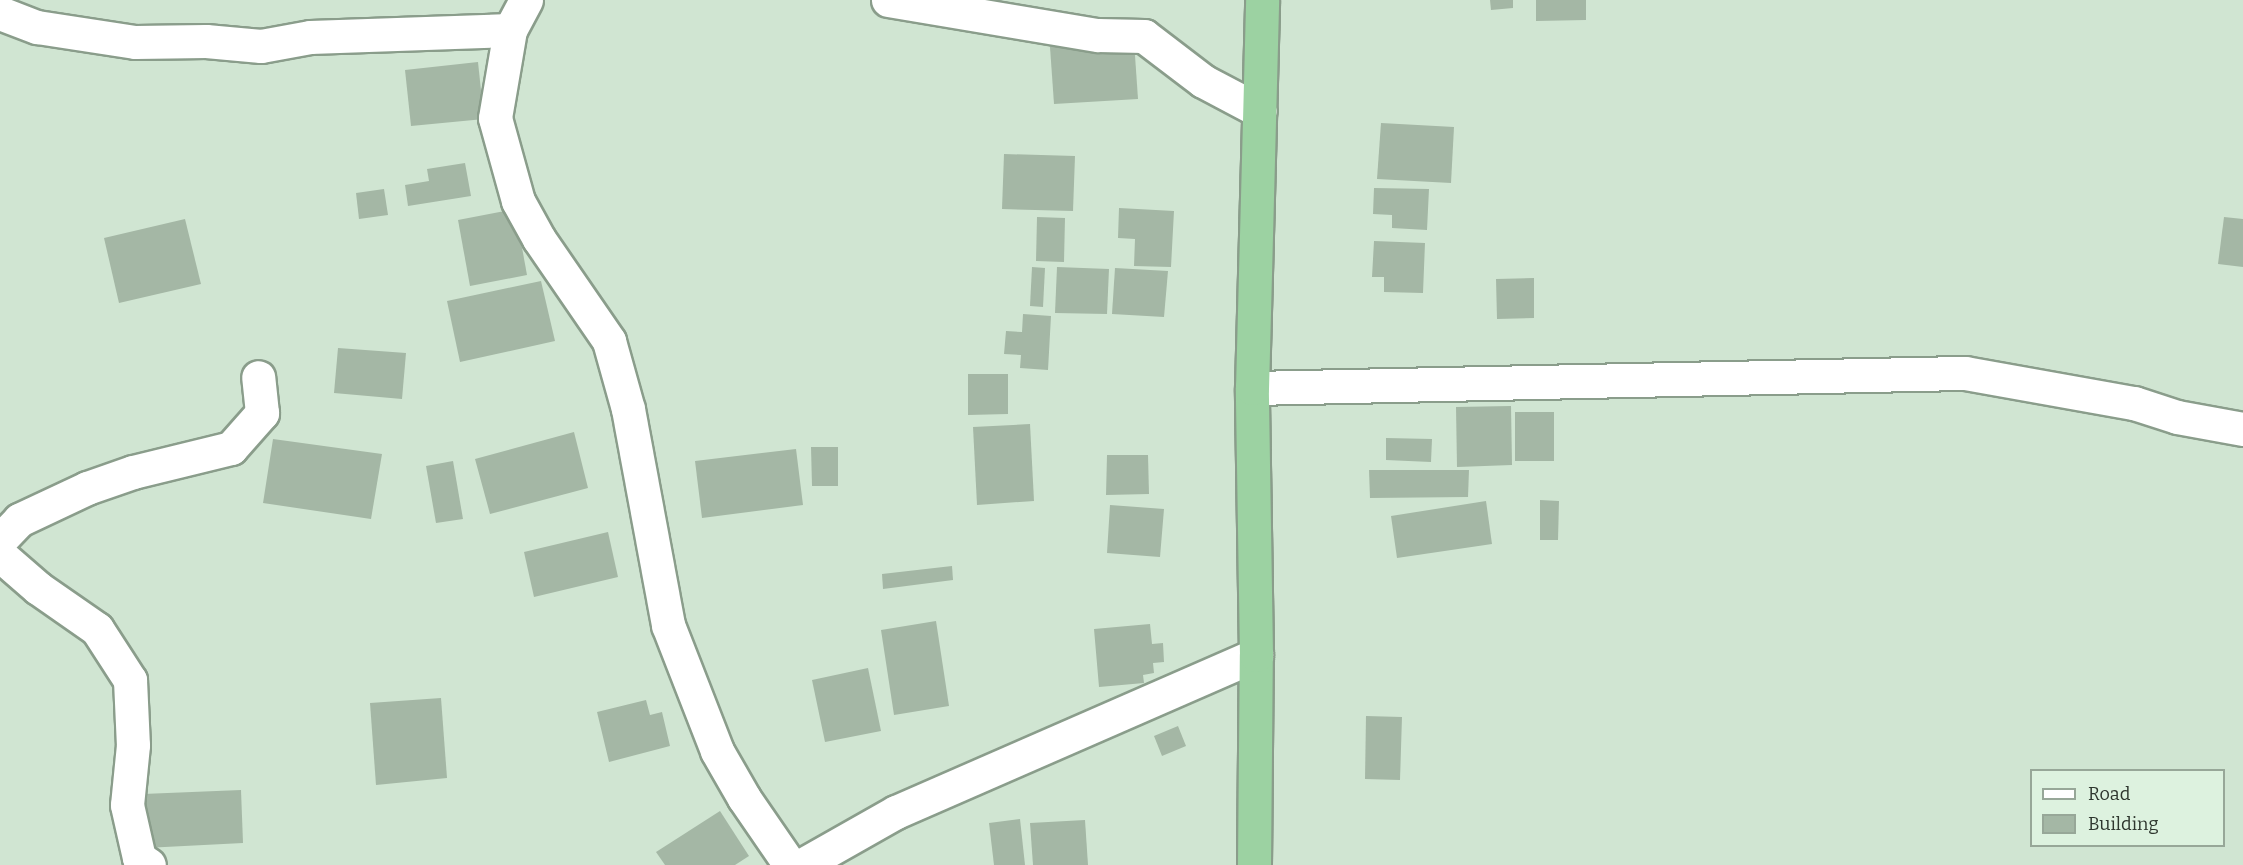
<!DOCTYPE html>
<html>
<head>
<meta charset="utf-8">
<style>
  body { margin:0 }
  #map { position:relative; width:2243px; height:865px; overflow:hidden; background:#d0e5d2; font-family:Bitter,serif }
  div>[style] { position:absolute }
  .building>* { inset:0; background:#a4b7a5 }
  .roads { filter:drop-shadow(2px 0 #8a9d8b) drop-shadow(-2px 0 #8a9d8b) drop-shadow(0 2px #8a9d8b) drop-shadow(0 -2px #8a9d8b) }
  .minor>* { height:33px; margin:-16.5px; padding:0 16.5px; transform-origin:16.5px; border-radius:16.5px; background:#fff }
  .trunk>* { height:33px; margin:-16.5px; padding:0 16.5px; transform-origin:16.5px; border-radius:16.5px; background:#9cd2a2 }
  span { translate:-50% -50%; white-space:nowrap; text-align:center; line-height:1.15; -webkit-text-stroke:5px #ddf2df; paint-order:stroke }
  .legend { position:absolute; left:2030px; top:769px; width:195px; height:78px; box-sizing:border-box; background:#ddf2df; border:2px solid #97a798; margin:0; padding:8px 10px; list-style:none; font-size:18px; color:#2e362e }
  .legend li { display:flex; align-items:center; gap:12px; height:30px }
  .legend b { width:30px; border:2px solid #97a798 }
</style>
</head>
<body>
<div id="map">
  <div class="building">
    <i style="clip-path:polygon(1490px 0,1513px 0,1513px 8px,1491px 10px)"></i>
    <i style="clip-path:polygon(1536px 0,1586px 0,1586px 20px,1536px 21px)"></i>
    <i style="clip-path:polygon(1134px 41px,1138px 99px,1054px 104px,1050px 47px)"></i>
    <i style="clip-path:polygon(478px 62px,484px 119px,411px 126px,405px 70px)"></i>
    <i style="clip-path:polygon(1381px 123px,1454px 127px,1451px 183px,1377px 179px)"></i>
    <i style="clip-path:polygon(1004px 154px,1075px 156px,1073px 211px,1002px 209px)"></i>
    <i style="clip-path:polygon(465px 163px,471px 196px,408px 206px,405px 185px,429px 181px,427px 169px)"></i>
    <i style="clip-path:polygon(1374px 188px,1429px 189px,1427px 230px,1392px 228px,1392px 215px,1373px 214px)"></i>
    <i style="clip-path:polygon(384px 189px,388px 215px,359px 219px,356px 193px)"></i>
    <i style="clip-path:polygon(1119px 208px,1174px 211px,1171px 267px,1134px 266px,1135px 239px,1118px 238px)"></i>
    <i style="clip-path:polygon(515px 209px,527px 275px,470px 286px,458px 220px)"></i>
    <i style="clip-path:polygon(1037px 217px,1065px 218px,1064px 262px,1036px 261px)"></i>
    <i style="clip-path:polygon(2224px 217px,2243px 219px,2243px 267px,2218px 264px)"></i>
    <i style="clip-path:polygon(185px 219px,201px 284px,119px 303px,104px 238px)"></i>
    <i style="clip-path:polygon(1374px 241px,1425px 243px,1423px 293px,1384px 292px,1384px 277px,1372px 277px)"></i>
    <i style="clip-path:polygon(1032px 267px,1045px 268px,1043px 307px,1030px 306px)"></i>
    <i style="clip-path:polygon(1057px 267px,1109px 269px,1107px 314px,1055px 313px)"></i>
    <i style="clip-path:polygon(1115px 268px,1168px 271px,1164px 317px,1112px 314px)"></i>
    <i style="clip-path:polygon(1534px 278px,1534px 318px,1497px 319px,1496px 279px)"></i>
    <i style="clip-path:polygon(541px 281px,555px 341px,460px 362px,447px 301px)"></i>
    <i style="clip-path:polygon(1023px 314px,1051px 316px,1048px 370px,1020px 368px,1021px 355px,1004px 354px,1006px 331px,1022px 332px)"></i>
    <i style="clip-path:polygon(338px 348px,406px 353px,402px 399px,334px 393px)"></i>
    <i style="clip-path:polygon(968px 374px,1008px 374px,1008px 414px,968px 415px)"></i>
    <i style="clip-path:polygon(1511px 406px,1512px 465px,1457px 467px,1456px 407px)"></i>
    <i style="clip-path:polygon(1515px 412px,1554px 412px,1554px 461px,1515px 461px)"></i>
    <i style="clip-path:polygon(1030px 424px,1034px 501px,977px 505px,973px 427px)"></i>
    <i style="clip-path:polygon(574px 432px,588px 488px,490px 514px,475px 459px)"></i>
    <i style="clip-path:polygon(1386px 438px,1432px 439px,1431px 462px,1386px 460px)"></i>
    <i style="clip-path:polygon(273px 439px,382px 454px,371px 519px,263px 503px)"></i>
    <i style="clip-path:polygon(811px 447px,838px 447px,838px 486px,812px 486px)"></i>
    <i style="clip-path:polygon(796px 449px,803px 505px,702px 518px,695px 461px)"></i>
    <i style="clip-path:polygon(1107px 455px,1148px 455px,1149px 494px,1106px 495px)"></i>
    <i style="clip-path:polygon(453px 461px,463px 519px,436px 523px,426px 466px)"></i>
    <i style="clip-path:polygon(1369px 470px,1469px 470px,1468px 497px,1370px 498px)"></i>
    <i style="clip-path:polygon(1540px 500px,1559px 501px,1558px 540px,1540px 540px)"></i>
    <i style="clip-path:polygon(1486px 501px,1492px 544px,1397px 558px,1391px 516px)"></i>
    <i style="clip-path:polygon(1110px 505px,1164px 509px,1160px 557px,1107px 553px)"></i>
    <i style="clip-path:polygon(608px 532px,618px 577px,534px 597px,524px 552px)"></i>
    <i style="clip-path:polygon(952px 566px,953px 580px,883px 589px,882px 574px)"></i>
    <i style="clip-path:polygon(936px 621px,949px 706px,894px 715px,881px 630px)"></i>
    <i style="clip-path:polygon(1150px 624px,1152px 644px,1163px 643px,1164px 662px,1153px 663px,1154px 673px,1143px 675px,1144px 683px,1099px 687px,1094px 629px)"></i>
    <i style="clip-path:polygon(868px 668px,881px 731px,825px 742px,812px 680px)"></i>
    <i style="clip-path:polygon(441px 698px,447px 778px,376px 785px,370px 703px)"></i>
    <i style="clip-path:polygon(646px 700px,650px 715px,662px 712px,670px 746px,609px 762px,597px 712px)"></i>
    <i style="clip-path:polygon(1366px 716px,1402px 717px,1400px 780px,1365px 779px)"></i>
    <i style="clip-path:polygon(1178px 726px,1186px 746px,1162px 756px,1154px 736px)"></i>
    <i style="clip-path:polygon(241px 790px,243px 843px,145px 848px,143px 794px)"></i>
    <i style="clip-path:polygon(720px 811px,749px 856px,735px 865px,665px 865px,656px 852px)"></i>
    <i style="clip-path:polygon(1020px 819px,1025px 865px,994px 865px,989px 823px)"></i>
    <i style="clip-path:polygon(1085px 820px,1088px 865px,1033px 865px,1030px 823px)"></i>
  </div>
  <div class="roads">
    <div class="minor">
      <i style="left:526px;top:0;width:34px;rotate:118deg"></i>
      <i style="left:510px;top:30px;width:89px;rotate:99.7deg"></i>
      <i style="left:495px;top:118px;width:86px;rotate:74.5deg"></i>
      <i style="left:518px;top:201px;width:43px;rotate:61.1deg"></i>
      <i style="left:539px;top:239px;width:124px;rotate:55.5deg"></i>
      <i style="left:609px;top:341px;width:71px;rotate:74.4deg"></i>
      <i style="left:628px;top:409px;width:220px;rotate:79.5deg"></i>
      <i style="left:668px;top:625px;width:135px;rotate:68.7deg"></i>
      <i style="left:717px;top:751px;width:54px;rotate:60.1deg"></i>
      <i style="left:744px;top:798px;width:81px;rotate:55.5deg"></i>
      <i style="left:888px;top:0;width:213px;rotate:9.5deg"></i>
      <i style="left:1098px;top:35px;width:46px;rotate:1.2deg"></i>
      <i style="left:1144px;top:36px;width:74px;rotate:37.3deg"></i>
      <i style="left:1203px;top:81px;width:64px;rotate:27.8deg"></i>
      <i style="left:0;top:13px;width:40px;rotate:21deg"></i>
      <i style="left:37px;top:27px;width:99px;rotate:8.7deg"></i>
      <i style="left:135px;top:42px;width:71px;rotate:-0.8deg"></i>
      <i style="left:206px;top:41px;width:55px;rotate:5.2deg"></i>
      <i style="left:261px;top:46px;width:50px;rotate:-10.4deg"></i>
      <i style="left:310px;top:37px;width:200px;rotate:-2deg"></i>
      <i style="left:1252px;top:388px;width:713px;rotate:-1.21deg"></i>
      <i style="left:1965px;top:373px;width:172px;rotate:10.1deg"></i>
      <i style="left:2134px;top:403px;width:45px;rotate:18deg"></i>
      <i style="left:2177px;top:417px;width:67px;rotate:10.3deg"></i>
      <i style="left:0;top:540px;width:28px;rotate:-46deg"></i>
      <i style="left:19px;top:520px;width:75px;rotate:-25.2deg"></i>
      <i style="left:87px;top:488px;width:49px;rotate:-19.2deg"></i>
      <i style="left:133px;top:472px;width:101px;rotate:-13.8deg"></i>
      <i style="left:231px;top:448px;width:47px;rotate:-48.5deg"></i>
      <i style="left:262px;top:413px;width:36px;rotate:-96deg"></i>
      <i style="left:0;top:555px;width:50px;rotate:41deg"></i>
      <i style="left:38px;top:588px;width:72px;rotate:34.8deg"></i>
      <i style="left:97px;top:629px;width:61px;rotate:57.1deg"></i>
      <i style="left:130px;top:680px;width:65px;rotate:87.4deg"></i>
      <i style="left:133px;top:745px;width:60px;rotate:95.7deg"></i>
      <i style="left:127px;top:805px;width:54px;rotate:77.2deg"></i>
      <i style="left:139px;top:858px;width:12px;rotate:35deg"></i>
      <i style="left:802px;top:865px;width:108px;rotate:-29.4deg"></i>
      <i style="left:896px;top:812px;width:393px;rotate:-23.6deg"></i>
    </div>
    <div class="trunk">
      <i style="left:1254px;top:865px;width:210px;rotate:-89.5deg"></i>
      <i style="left:1256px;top:655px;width:267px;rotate:-90.9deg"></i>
      <i style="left:1252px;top:388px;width:388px;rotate:-88.5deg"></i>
    </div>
  </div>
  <ul class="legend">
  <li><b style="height:8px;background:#fff"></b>Road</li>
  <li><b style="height:16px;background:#a4b7a5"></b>Building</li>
  </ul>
</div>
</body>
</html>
